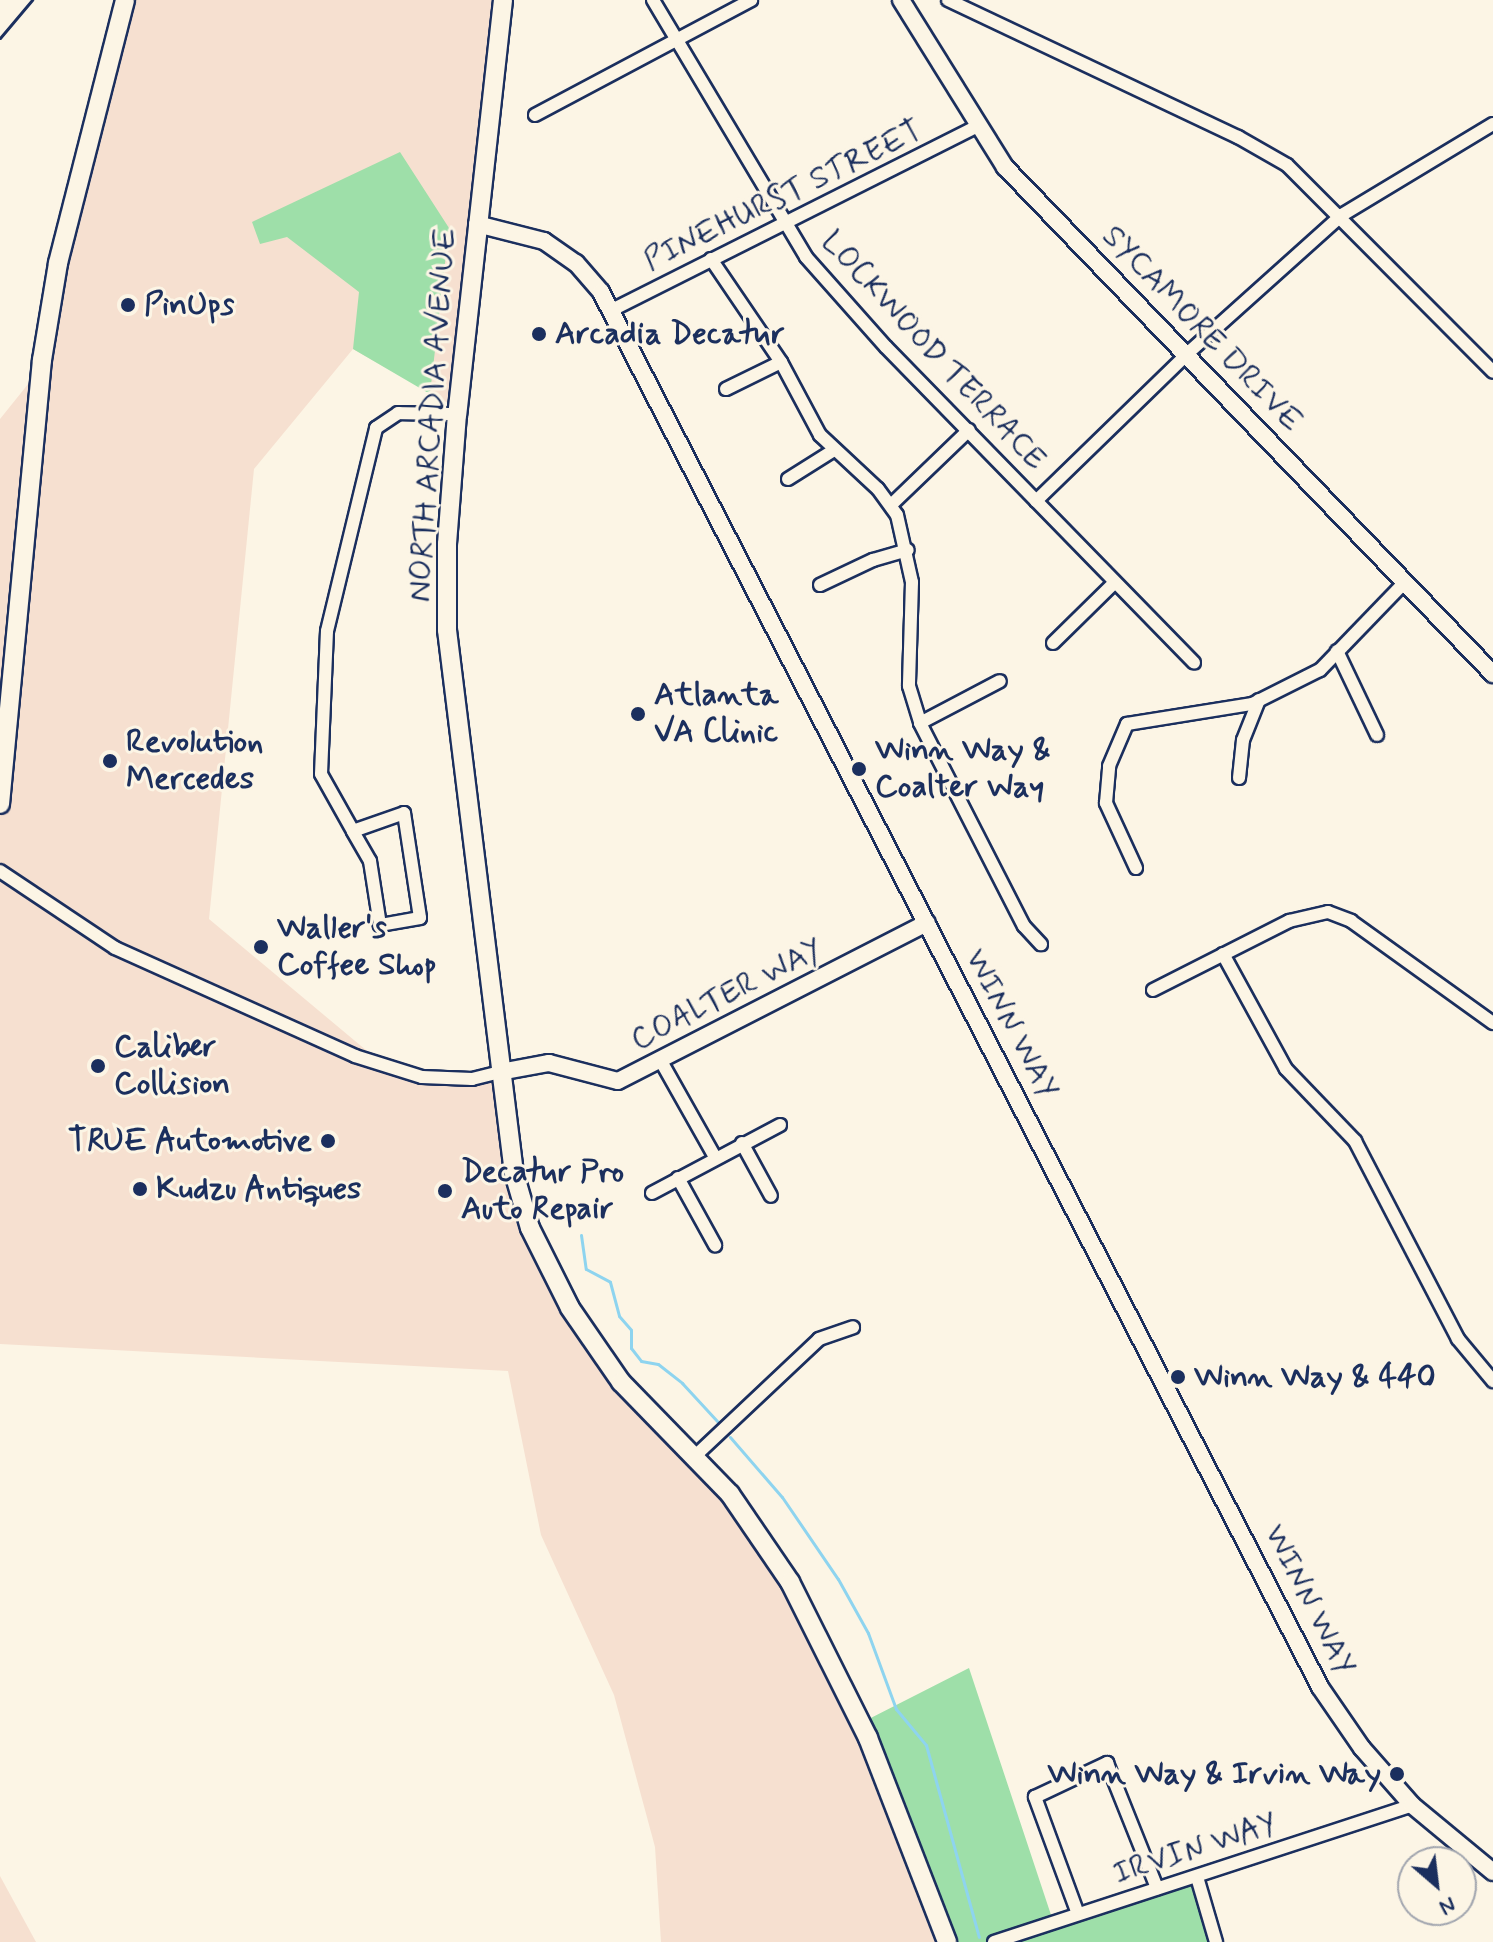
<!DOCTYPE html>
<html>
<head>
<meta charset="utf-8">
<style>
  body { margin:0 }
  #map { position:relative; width:1493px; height:1942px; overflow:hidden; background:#fcf5e5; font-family:Mynerve,sans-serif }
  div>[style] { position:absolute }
  .built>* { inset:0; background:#f6e0d0 }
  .green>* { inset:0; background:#9edfa9 }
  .stream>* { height:3px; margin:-1.5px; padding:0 1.5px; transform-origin:1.5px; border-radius:1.5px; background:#8ed4ef }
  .roads { filter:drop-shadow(2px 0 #1b2f5e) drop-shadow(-2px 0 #1b2f5e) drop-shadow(0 2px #1b2f5e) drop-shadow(0 -2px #1b2f5e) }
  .minor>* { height:12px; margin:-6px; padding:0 6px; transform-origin:6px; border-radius:6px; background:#fcf5e5 }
  .tertiary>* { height:16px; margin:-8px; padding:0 8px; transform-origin:8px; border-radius:8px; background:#fcf5e5 }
  .secondary>* { height:18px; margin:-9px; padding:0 9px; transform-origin:9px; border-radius:9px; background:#fcf5e5 }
  .rail>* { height:3px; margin:-1.5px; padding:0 1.5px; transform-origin:1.5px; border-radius:1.5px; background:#1b2f5e }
  .dots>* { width:22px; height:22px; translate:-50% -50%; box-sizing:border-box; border:4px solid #fcf5e5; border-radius:50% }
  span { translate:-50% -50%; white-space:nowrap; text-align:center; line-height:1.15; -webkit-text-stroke:6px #fcf5e5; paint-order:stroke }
  .street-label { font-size:32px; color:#1b2f5e }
  .poi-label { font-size:32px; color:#1b2f5e; font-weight:700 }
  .left { translate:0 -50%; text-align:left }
  .right { translate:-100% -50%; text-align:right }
  .north { position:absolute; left:1397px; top:1846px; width:80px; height:80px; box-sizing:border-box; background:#fcf5e5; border:2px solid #a2a6af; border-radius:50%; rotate:152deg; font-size:22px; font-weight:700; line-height:32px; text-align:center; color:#1b2f5e }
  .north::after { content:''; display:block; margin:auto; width:28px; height:36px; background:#1b2f5e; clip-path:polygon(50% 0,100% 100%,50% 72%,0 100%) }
</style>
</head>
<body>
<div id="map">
  <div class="built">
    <i style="clip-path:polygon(118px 0,507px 0,455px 407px,353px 349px,254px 469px,209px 919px,397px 1076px,502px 1074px,530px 1217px,548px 1268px,604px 1346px,663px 1411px,784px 1567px,857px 1725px,943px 1942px,661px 1942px,655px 1847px,614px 1695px,541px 1535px,508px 1371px,0 1344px,0 419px,41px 368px)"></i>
    <i style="clip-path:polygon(0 1876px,36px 1942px,0 1942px)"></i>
  </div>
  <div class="green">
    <i style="clip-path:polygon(400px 152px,449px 228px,430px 394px,353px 349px,359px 292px,287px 237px,260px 244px,252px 222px)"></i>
    <i style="clip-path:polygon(969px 1668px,1056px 1930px,1193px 1883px,1210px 1942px,943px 1942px,857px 1725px)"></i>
  </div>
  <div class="stream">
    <i style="left:581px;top:1235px;width:34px;rotate:82deg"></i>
    <i style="left:586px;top:1269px;width:27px;rotate:28deg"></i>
    <i style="left:610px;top:1282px;width:35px;rotate:75deg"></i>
    <i style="left:619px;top:1316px;width:18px;rotate:49deg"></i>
    <i style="left:631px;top:1330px;width:18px;rotate:90deg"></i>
    <i style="left:631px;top:1348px;width:16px;rotate:52deg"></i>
    <i style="left:641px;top:1361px;width:17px;rotate:10deg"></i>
    <i style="left:658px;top:1364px;width:31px;rotate:38deg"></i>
    <i style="left:682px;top:1383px;width:53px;rotate:47.3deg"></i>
    <i style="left:730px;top:1437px;width:79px;rotate:49.1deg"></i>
    <i style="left:782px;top:1497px;width:99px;rotate:55.7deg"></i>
    <i style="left:838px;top:1579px;width:62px;rotate:60.9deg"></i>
    <i style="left:868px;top:1633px;width:81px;rotate:69.8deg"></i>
    <i style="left:896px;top:1709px;width:47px;rotate:50.2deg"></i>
    <i style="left:926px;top:1745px;width:199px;rotate:74.6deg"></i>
  </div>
  <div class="roads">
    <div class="minor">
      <i style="left:653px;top:0;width:299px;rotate:59.2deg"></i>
      <i style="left:806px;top:257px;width:120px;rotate:48.4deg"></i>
      <i style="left:886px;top:347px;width:441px;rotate:45.7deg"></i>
      <i style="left:948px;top:0;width:321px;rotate:25.3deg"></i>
      <i style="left:1238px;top:137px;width:56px;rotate:29.7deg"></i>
      <i style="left:1287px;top:165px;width:292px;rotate:45.1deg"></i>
      <i style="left:535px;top:115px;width:245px;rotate:-28deg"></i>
      <i style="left:711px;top:259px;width:125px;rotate:55.8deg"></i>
      <i style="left:781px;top:362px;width:83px;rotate:61.9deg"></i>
      <i style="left:820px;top:435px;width:79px;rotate:43deg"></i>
      <i style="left:878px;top:489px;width:32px;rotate:54deg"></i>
      <i style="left:897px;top:515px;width:69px;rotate:77.4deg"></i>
      <i style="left:912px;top:582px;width:104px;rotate:91.7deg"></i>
      <i style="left:909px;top:686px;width:39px;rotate:73deg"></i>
      <i style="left:920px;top:723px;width:228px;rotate:62.9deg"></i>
      <i style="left:1024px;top:926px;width:25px;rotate:47deg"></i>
      <i style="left:612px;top:310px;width:407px;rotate:-26.7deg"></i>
      <i style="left:726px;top:389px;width:61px;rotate:-26.1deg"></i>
      <i style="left:788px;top:479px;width:54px;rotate:-32.2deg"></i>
      <i style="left:1036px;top:501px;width:212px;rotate:-44.2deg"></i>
      <i style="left:1188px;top:353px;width:207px;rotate:-41.9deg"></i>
      <i style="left:1342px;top:215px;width:176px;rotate:-31.1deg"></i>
      <i style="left:891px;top:505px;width:108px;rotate:-43.9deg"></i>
      <i style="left:820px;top:585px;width:59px;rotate:-25.3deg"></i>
      <i style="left:873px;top:560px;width:36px;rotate:-16deg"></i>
      <i style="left:1053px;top:643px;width:86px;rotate:-44.5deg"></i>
      <i style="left:1337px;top:651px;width:93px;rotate:64.5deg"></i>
      <i style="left:920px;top:723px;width:90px;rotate:-27.7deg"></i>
      <i style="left:1239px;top:778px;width:38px;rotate:-84deg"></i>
      <i style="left:1243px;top:740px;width:43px;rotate:-68.2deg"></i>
      <i style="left:353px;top:831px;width:54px;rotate:-19.4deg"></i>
      <i style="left:404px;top:813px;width:106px;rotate:81.3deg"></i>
      <i style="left:420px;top:918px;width:41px;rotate:170.1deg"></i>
      <i style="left:380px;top:925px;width:65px;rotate:-98.9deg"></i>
      <i style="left:370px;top:861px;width:34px;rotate:-120deg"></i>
      <i style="left:353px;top:831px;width:65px;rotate:-119.3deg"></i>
      <i style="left:321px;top:774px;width:143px;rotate:-87.6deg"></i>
      <i style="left:327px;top:631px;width:209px;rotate:-76.4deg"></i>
      <i style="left:376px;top:428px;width:27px;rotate:-34deg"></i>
      <i style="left:398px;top:413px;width:59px;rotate:1deg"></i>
      <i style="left:1136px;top:868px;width:72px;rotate:-114.8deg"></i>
      <i style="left:1106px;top:803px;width:37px;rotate:-85deg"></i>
      <i style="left:1109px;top:766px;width:46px;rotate:-66.8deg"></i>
      <i style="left:1127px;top:724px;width:127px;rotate:-9.1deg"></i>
      <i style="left:1252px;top:704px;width:76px;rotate:-26.6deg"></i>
      <i style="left:1320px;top:670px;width:122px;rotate:-46deg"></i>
      <i style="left:0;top:871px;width:138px;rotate:33.8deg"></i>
      <i style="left:115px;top:948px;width:263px;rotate:24.2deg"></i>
      <i style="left:355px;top:1056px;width:70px;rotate:17.4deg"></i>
      <i style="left:422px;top:1077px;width:50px;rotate:2.3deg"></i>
      <i style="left:472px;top:1079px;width:29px;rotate:-14deg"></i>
      <i style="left:1223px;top:954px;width:131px;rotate:61.3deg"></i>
      <i style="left:1286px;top:1069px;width:100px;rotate:46.2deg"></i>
      <i style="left:1355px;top:1141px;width:223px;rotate:62.5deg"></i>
      <i style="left:1458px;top:1339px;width:55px;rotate:50.2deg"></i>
      <i style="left:1153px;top:990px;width:153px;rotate:-26.9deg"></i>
      <i style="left:1289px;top:921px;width:40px;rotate:-13deg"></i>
      <i style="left:1328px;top:912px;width:25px;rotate:21deg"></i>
      <i style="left:1351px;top:921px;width:175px;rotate:35.7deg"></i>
      <i style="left:662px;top:1063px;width:108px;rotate:60.6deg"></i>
      <i style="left:742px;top:1143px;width:60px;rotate:61.3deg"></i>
      <i style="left:678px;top:1178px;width:77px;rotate:61.1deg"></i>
      <i style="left:652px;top:1193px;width:145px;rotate:-28deg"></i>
      <i style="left:694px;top:1457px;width:172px;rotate:-43.3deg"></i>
      <i style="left:819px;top:1339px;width:36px;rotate:-19deg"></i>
      <i style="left:1197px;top:1877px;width:68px;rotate:73.7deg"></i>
      <i style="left:1078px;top:1914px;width:125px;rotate:-110.2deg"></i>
      <i style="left:1035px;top:1797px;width:80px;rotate:-25.3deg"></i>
      <i style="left:1107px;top:1763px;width:135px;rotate:68.2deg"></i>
      <i style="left:994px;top:1942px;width:440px;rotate:-18.1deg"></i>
    </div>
    <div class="tertiary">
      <i style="left:901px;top:0;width:197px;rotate:58.1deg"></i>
      <i style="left:1005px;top:167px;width:704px;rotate:46.09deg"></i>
      <i style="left:477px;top:224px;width:69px;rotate:14.2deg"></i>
      <i style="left:544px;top:241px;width:39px;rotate:35deg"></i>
      <i style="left:576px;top:263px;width:38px;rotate:49deg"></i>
      <i style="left:601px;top:292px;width:1569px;rotate:62.73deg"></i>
      <i style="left:1320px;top:1687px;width:74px;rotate:55.5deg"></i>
      <i style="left:1362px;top:1748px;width:76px;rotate:48.7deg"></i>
      <i style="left:1412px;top:1805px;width:105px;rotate:39.6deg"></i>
      <i style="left:500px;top:1072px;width:50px;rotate:-10.4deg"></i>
      <i style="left:549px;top:1063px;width:71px;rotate:14.6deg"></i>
      <i style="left:618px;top:1081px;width:347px;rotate:-27.1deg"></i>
    </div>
    <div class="secondary">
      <i style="left:503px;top:0;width:417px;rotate:96.3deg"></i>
      <i style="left:457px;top:414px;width:130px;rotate:94.4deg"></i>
      <i style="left:447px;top:544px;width:86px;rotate:90deg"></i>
      <i style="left:447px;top:630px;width:547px;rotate:82.97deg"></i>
      <i style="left:514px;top:1173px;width:57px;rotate:73.8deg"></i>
      <i style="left:530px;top:1228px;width:89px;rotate:63.4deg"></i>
      <i style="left:570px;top:1308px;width:90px;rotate:55.4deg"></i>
      <i style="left:621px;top:1382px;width:156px;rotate:45.8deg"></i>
      <i style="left:730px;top:1494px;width:107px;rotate:55.7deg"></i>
      <i style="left:790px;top:1582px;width:174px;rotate:63.4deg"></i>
      <i style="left:868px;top:1738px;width:219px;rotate:68.8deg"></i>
      <i style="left:0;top:804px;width:446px;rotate:-84.6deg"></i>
      <i style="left:42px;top:360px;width:98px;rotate:-80.6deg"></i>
      <i style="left:58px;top:263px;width:271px;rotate:-75.7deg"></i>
    </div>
  </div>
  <div class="rail">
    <i style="left:0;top:38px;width:50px;rotate:-49.9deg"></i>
  </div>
  <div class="dots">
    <i style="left:128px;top:305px;background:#1b2f5e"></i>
    <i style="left:539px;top:334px;background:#1b2f5e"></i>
    <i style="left:638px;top:714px;background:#1b2f5e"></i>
    <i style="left:110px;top:761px;background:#1b2f5e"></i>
    <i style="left:859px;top:769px;background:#1b2f5e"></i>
    <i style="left:261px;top:947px;background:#1b2f5e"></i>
    <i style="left:98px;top:1066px;background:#1b2f5e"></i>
    <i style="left:328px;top:1141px;background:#1b2f5e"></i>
    <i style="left:140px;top:1189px;background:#1b2f5e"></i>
    <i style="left:445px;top:1191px;background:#1b2f5e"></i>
    <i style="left:1178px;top:1377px;background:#1b2f5e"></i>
    <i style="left:1397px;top:1774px;background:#1b2f5e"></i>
  </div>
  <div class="street-label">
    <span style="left:783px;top:196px;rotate:-26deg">PINEHURST STREET</span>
    <span style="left:1202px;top:329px;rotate:46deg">SYCAMORE DRIVE</span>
    <span style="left:933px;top:351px;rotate:47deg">LOCKWOOD TERRACE</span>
    <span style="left:433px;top:415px;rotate:-86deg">NORTH ARCADIA AVENUE</span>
    <span style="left:727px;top:995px;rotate:-27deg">COALTER WAY</span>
    <span style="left:1011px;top:1024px;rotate:62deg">WINN WAY</span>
    <span style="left:1309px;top:1600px;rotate:63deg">WINN WAY</span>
    <span style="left:1195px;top:1849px;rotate:-18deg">IRVIN WAY</span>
  </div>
  <div class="poi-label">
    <span class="left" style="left:144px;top:305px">PinUps</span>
    <span class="left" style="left:555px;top:334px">Arcadia Decatur</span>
    <span class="left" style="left:654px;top:714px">Atlanta<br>VA Clinic</span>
    <span class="left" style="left:126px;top:761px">Revolution<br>Mercedes</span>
    <span class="left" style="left:875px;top:769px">Winn Way &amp;<br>Coalter Way</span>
    <span class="left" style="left:277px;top:947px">Waller's<br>Coffee Shop</span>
    <span class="left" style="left:114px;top:1066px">Caliber<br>Collision</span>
    <span class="right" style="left:312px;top:1141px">TRUE Automotive</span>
    <span class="left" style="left:461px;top:1191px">Decatur Pro<br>Auto Repair</span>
    <span class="left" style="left:156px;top:1189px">Kudzu Antiques</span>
    <span class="left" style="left:1194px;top:1377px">Winn Way &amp; 440</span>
    <span class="right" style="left:1381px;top:1774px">Winn Way &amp; Irvin Way</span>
  </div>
  <div class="north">N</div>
</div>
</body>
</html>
